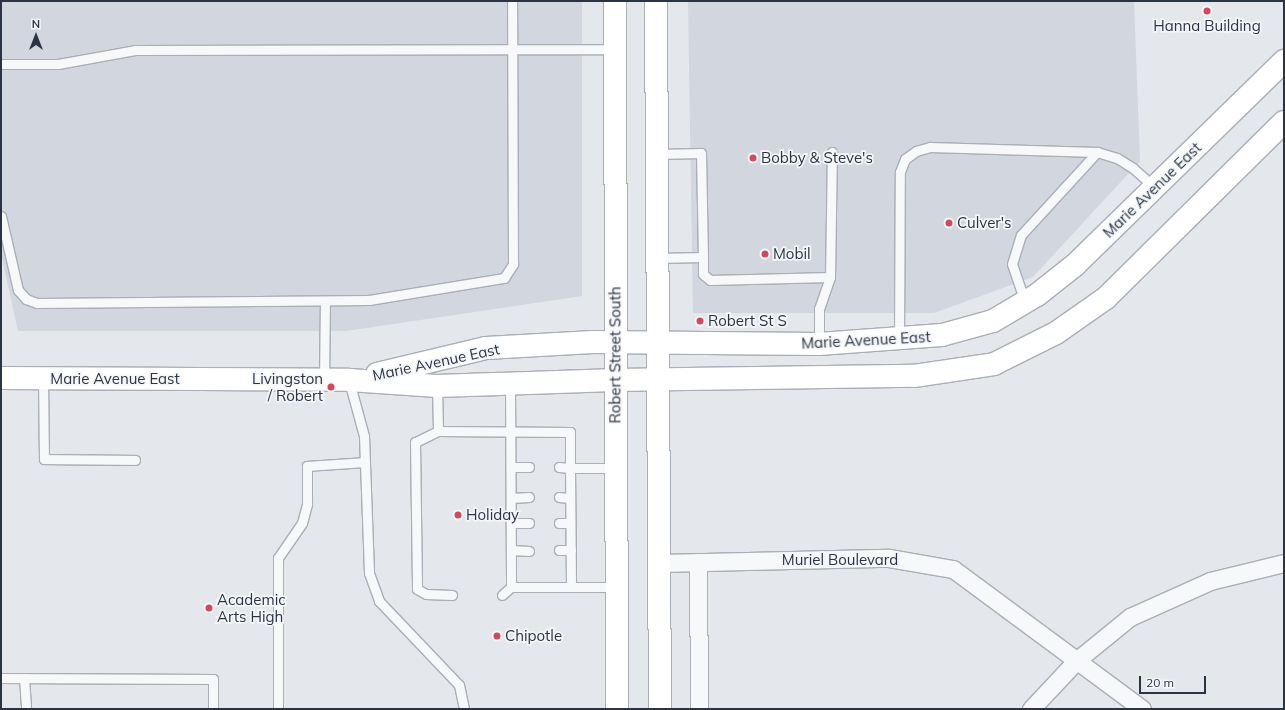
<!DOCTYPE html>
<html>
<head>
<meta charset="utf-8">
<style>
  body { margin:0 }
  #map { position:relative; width:1285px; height:710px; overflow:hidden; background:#e4e7ec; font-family:Mulish,sans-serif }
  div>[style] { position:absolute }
  .built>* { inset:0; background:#d2d6de }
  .roads { filter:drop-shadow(1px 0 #a9aeb7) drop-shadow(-1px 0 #a9aeb7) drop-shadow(0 1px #a9aeb7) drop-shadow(0 -1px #a9aeb7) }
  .lane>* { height:9px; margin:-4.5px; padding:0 4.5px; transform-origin:4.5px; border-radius:4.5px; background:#f7f8fa }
  .street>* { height:17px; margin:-8.5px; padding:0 8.5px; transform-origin:8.5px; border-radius:8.5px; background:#f7f8fa }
  .secondary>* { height:22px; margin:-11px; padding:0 11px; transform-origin:11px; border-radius:11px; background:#fff }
  .dots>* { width:11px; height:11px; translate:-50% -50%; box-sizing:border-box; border:2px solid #f4f6f9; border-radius:50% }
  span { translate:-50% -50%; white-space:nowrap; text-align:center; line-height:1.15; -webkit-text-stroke:3.5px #f4f6f9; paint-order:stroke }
  .poi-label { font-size:15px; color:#2b3445 }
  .left { translate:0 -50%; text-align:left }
  .right { translate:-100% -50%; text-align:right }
  .street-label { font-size:15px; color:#2b3445 }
  .frame { position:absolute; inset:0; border:2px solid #2b3445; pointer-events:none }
  .north { position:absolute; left:16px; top:16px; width:40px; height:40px; -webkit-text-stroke:3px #f4f6f9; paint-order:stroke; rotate:0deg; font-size:11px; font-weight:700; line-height:16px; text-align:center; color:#2b3445 }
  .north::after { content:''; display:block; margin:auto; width:14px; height:18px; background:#2b3445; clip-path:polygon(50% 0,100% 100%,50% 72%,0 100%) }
  .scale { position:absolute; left:1139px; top:676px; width:67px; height:18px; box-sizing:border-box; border:2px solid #2b3445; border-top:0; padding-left:5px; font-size:12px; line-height:14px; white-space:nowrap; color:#2b3445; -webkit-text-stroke:3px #f4f6f9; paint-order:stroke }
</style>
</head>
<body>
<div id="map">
  <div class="built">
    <i style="clip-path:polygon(1px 1px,582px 1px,582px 296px,346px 331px,18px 331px,1px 254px)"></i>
    <i style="clip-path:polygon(688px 1px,1134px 1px,1140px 161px,1033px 277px,934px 313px,693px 313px)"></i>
  </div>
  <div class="roads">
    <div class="lane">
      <i style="left:1px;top:64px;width:57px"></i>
      <i style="left:58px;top:64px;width:78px;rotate:-10.3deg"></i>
      <i style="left:135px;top:50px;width:480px;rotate:-0.1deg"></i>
      <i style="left:657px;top:154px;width:44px;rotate:-1.3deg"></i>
      <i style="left:701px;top:153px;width:104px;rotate:88.9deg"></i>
      <i style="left:1px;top:216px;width:76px;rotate:77.1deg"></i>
      <i style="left:18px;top:290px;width:12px;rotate:48deg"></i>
      <i style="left:26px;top:299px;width:12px;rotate:20deg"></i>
      <i style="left:37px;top:303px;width:332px;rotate:-0.5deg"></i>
      <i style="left:369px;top:300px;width:137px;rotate:-9.3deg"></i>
      <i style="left:504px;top:278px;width:17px;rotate:-57deg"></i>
      <i style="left:513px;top:264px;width:263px;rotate:-90.2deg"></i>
      <i style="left:657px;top:258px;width:46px;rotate:-1.2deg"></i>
      <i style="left:703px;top:257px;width:17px;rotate:90deg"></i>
      <i style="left:703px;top:274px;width:9px;rotate:41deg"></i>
      <i style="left:710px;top:280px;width:120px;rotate:-1.4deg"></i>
      <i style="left:1025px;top:302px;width:40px;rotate:-108.9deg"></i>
      <i style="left:1012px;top:264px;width:30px;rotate:-73deg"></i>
      <i style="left:1021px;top:235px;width:113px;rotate:-47.5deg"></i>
      <i style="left:899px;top:338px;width:166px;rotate:-89.7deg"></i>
      <i style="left:900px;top:172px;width:14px;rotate:-69deg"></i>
      <i style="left:905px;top:159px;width:14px;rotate:-36deg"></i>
      <i style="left:916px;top:151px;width:15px;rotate:-16deg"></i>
      <i style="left:930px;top:147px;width:167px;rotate:1.7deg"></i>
      <i style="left:1097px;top:152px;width:21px;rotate:17deg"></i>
      <i style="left:1117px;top:158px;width:19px;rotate:32deg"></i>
      <i style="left:1133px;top:168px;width:30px;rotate:42deg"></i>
      <i style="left:819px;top:344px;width:35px;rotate:-90deg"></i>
      <i style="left:819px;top:309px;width:34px;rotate:-71deg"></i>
      <i style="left:830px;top:277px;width:125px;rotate:-89.1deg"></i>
      <i style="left:43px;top:378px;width:81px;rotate:89.3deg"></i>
      <i style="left:44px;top:459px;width:91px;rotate:0.6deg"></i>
      <i style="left:324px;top:380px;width:79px;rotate:-89.3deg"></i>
      <i style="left:349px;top:381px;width:57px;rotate:74.7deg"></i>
      <i style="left:364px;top:436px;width:137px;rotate:87.9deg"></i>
      <i style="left:369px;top:573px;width:30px;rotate:70deg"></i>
      <i style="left:379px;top:601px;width:116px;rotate:46.4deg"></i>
      <i style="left:459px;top:685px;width:25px;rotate:78deg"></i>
      <i style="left:510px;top:384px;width:203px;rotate:89.7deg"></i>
      <i style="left:511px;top:587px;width:106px"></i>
      <i style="left:437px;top:386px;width:45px;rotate:88.7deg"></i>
      <i style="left:438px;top:431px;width:132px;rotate:0.4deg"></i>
      <i style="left:570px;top:432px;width:36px;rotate:90deg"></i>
      <i style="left:570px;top:468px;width:45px"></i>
      <i style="left:438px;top:431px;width:25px;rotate:154deg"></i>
      <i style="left:415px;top:442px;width:147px;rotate:89.2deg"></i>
      <i style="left:417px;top:589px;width:10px;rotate:29deg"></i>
      <i style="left:426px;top:594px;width:26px;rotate:2deg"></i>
      <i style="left:511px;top:467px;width:18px"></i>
      <i style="left:559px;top:467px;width:11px;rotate:5deg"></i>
      <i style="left:570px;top:468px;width:119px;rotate:89.5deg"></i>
      <i style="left:559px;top:497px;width:11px;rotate:5deg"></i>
      <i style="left:511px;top:498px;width:18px;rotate:-3deg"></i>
      <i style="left:511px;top:523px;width:18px"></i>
      <i style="left:559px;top:523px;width:11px"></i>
      <i style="left:511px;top:550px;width:18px;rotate:3deg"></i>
      <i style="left:559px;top:550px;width:12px"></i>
      <i style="left:502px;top:595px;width:12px;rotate:-42deg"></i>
      <i style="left:1px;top:678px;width:212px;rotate:0.3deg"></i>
      <i style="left:213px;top:679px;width:30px;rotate:90deg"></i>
      <i style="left:24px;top:678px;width:31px;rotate:86deg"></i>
      <i style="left:278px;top:709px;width:151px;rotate:-90deg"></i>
      <i style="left:278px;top:558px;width:42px;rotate:-55.6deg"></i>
      <i style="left:302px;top:523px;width:20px;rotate:-75deg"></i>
      <i style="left:307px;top:504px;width:38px;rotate:-90deg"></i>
      <i style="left:307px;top:466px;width:58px;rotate:-3.9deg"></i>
    </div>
    <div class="street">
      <i style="left:698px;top:562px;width:147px;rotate:89.6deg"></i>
      <i style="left:660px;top:563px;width:229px;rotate:-1.3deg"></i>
      <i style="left:889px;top:558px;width:65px;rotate:9.8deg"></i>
      <i style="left:953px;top:569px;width:235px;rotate:36.5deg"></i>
      <i style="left:1031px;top:709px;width:66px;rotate:-46.8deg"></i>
      <i style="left:1076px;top:661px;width:70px;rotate:-39.2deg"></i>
      <i style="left:1130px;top:617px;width:88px;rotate:-24.2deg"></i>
      <i style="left:1210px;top:581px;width:76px;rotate:-13.7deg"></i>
    </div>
    <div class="secondary">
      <i style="left:615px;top:1px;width:708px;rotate:89.84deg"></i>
      <i style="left:656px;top:1px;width:708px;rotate:89.68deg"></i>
      <i style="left:377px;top:374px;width:112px;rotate:-13.4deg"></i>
      <i style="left:486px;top:348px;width:107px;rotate:-3.2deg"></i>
      <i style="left:593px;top:342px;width:226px;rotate:0.5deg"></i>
      <i style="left:819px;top:344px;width:123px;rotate:-4.2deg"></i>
      <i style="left:942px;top:335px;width:53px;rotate:-15.4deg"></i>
      <i style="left:993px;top:321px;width:51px;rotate:-30.6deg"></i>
      <i style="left:1037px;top:295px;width:48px;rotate:-38.3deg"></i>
      <i style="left:1075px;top:265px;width:292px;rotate:-44.3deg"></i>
      <i style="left:1px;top:378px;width:348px;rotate:0.3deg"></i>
      <i style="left:349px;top:380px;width:88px;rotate:3.9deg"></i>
      <i style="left:437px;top:386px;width:178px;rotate:-1.9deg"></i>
      <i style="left:615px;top:380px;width:299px;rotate:-0.8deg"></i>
      <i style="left:914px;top:376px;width:81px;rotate:-8.5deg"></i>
      <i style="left:994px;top:364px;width:69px;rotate:-26.6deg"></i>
      <i style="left:1056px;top:333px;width:61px;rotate:-35deg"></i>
      <i style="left:1106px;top:298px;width:250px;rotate:-44.7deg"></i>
    </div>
  </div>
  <div class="dots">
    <i style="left:1207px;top:11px;background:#d1495b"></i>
    <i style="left:753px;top:158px;background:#d1495b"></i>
    <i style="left:949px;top:223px;background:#d1495b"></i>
    <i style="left:765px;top:254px;background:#d1495b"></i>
    <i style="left:700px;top:321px;background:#d1495b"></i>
    <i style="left:331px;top:387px;background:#d1495b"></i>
    <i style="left:458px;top:515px;background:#d1495b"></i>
    <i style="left:209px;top:608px;background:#d1495b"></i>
    <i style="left:497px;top:636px;background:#d1495b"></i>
  </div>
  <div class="poi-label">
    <span style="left:1207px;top:26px">Hanna Building</span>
    <span class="left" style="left:761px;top:158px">Bobby &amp; Steve's</span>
    <span class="left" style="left:957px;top:223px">Culver's</span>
    <span class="left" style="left:773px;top:254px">Mobil</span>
    <span class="left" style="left:708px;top:321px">Robert St S</span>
    <span class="right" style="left:323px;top:387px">Livingston<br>/ Robert</span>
    <span class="left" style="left:466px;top:515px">Holiday</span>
    <span class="left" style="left:217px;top:608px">Academic<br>Arts High</span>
    <span class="left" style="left:505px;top:636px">Chipotle</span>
  </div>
  <div class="street-label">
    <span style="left:1152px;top:190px;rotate:-44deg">Marie Avenue East</span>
    <span style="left:866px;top:340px;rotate:-3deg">Marie Avenue East</span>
    <span style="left:615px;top:355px;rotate:-90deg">Robert Street South</span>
    <span style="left:436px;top:362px;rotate:-12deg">Marie Avenue East</span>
    <span style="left:115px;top:379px">Marie Avenue East</span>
    <span style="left:840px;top:560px">Muriel Boulevard</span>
  </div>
  <div class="frame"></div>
  <div class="north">N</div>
  <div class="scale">20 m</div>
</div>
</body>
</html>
